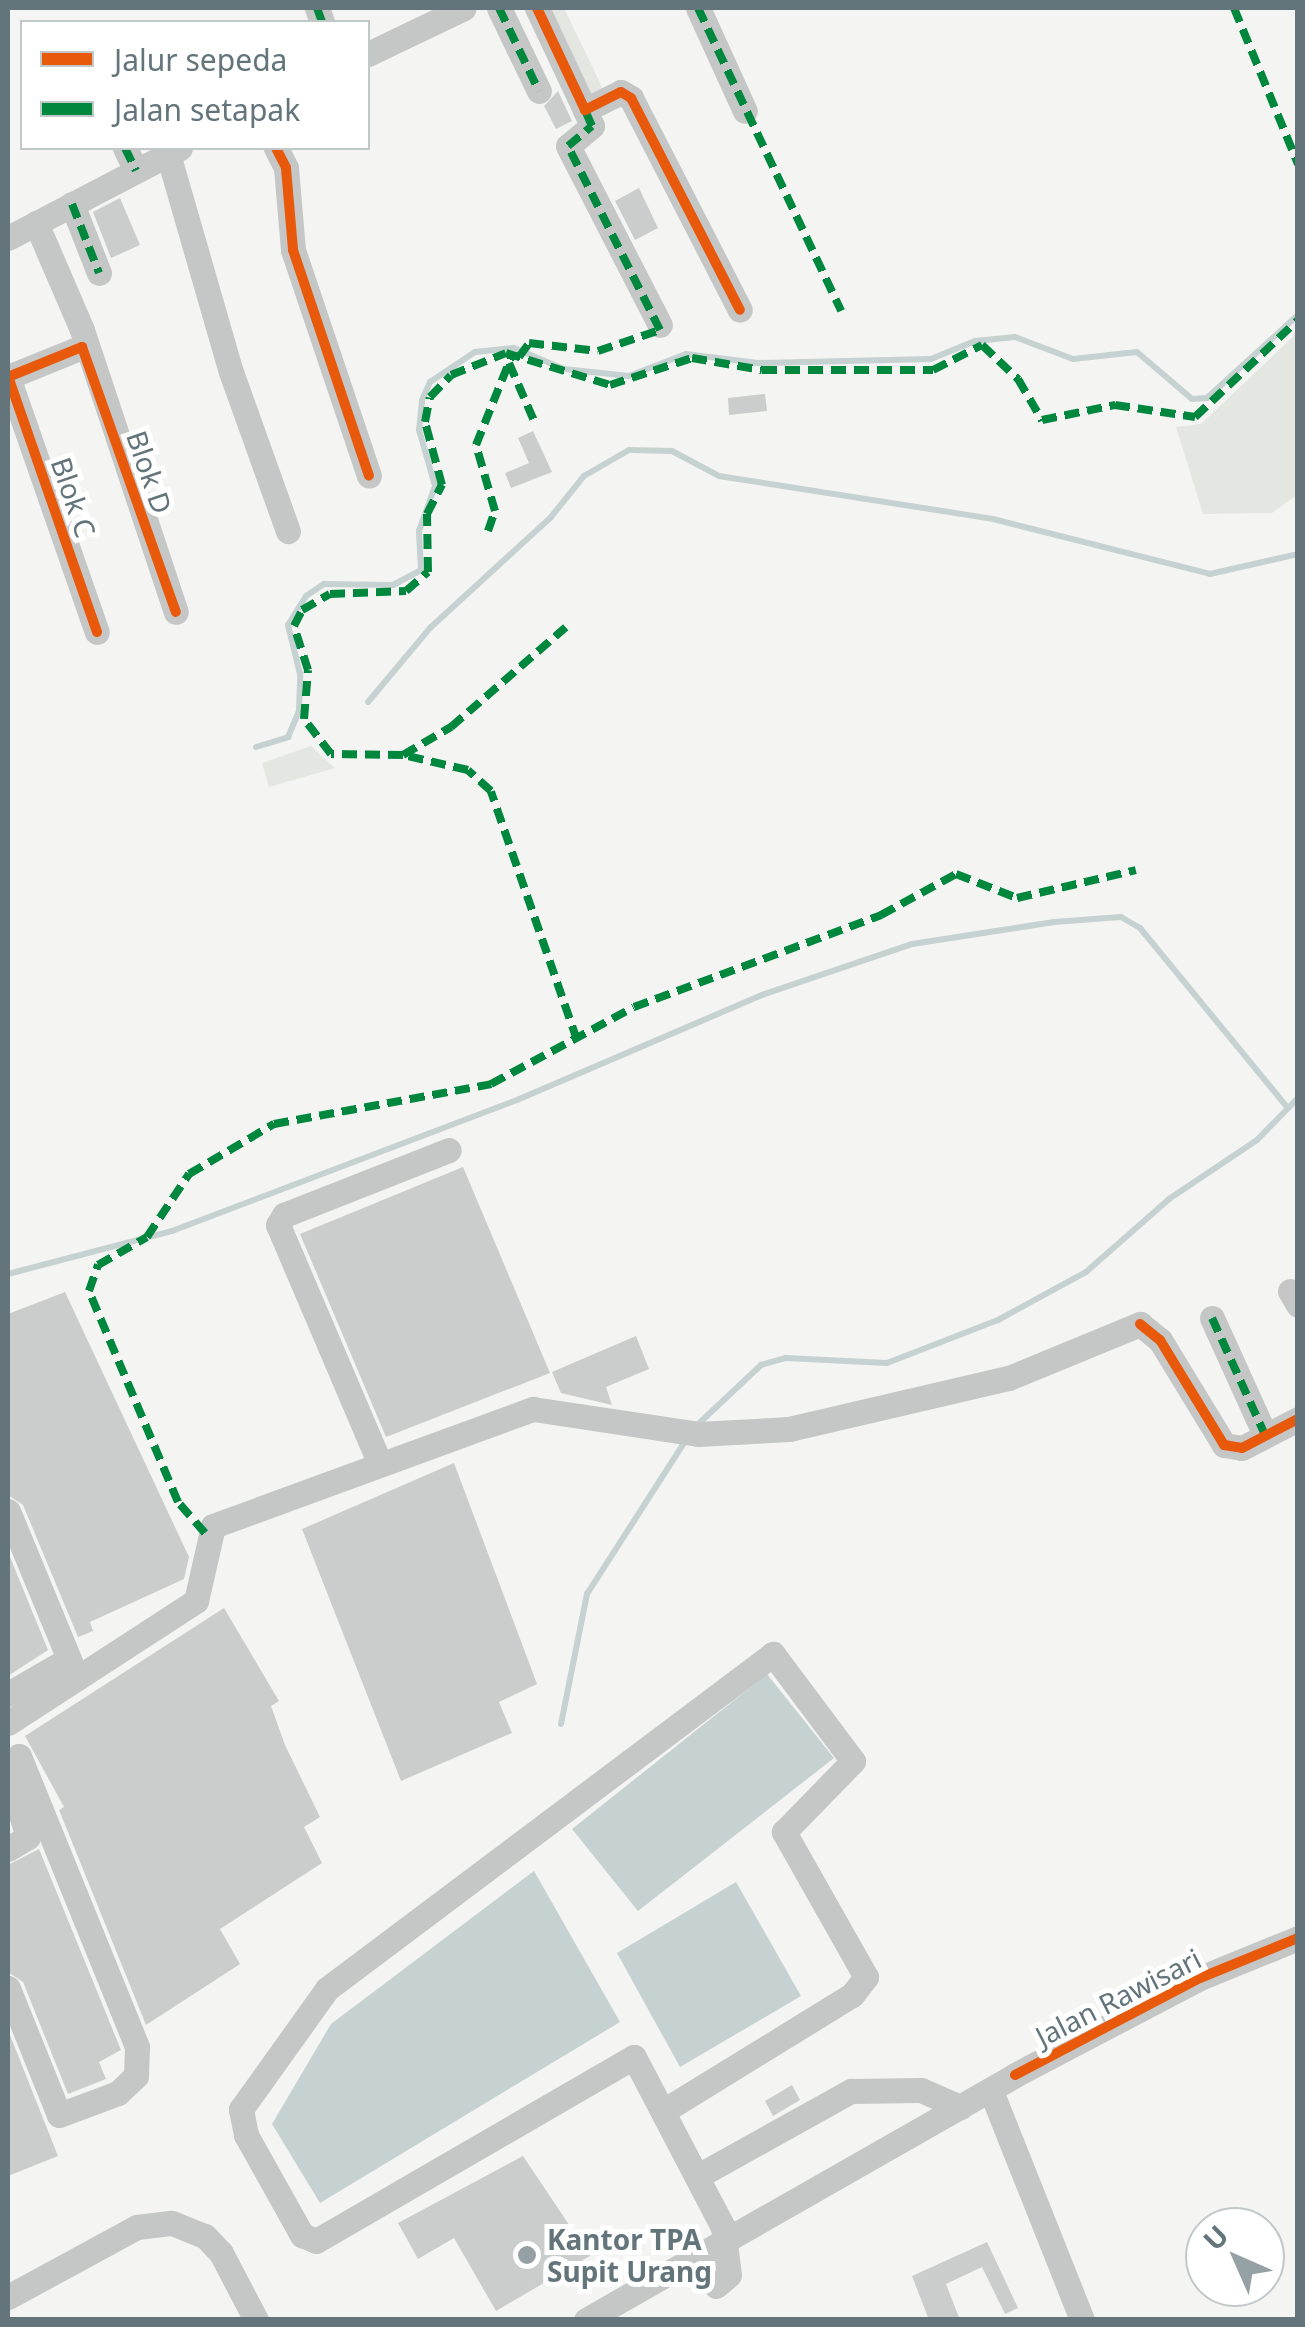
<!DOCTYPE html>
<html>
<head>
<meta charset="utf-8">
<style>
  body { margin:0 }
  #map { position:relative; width:1305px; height:2327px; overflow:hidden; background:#f4f4f3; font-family:"Noto Sans",sans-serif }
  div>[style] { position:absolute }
  .green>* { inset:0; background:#e4e6e1 }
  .water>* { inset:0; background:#c6d1d1 }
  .stream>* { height:6px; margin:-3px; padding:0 3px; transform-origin:3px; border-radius:3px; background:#c6d1d1 }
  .building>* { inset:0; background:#cbcccc }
  .minor>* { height:25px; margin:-12.5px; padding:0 12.5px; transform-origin:12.5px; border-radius:12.5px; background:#c5c7c7 }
  .quiet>* { height:8px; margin-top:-4px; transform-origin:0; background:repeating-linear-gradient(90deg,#00873e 0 15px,transparent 0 23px) }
  .cycleway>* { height:10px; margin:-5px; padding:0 5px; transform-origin:5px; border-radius:5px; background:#e8590c }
  .dots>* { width:28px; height:28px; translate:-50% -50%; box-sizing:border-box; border:5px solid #fff; border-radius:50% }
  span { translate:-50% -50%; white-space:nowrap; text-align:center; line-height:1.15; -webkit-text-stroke:10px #fff; paint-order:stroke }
  .street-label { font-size:28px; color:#63757b }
  .poi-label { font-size:28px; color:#63757b; font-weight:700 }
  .left { translate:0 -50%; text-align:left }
  .frame { position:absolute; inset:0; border:10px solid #63757b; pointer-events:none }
  .legend { position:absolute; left:20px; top:20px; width:350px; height:130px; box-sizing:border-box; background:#fff; border:2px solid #c1c8ca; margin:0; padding:12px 18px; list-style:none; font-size:30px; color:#63757b }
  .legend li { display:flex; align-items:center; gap:20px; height:50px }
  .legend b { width:50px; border:2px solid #c1c8ca }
  .north { position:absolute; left:1185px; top:2207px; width:100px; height:100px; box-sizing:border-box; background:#fff; border:2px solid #c1c8ca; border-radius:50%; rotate:315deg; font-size:28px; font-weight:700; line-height:40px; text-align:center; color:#63757b }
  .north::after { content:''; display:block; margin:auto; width:35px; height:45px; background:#96a1a5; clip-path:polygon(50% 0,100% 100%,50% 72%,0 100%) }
</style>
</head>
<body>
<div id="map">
  <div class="green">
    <i style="clip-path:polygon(543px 8px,564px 8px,603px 89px,588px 97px)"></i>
    <i style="clip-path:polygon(1297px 333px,1297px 495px,1272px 513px,1203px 514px,1176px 427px,1201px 424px)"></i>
    <i style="clip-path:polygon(311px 746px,335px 768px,269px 787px,262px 763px)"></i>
  </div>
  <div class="water">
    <i style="clip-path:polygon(767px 1674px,834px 1758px,638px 1911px,572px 1829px)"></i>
    <i style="clip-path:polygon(534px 1871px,620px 2022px,320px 2203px,272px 2124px,331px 2024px)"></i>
    <i style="clip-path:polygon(736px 1882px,801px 1996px,680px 2067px,617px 1953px)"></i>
  </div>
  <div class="stream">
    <i style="left:368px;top:702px;width:97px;rotate:-50deg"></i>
    <i style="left:430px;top:628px;width:164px;rotate:-42.5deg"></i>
    <i style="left:551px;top:517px;width:53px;rotate:-51.2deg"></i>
    <i style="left:584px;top:476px;width:52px;rotate:-30deg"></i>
    <i style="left:629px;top:450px;width:43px;rotate:1.3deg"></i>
    <i style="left:672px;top:451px;width:53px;rotate:28deg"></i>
    <i style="left:719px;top:476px;width:277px;rotate:8.9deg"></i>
    <i style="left:993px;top:519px;width:224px;rotate:14.2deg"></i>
    <i style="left:1210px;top:574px;width:90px;rotate:-12.8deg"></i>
    <i style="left:256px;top:747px;width:34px;rotate:-17deg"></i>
    <i style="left:288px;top:737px;width:28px;rotate:-67deg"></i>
    <i style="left:299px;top:711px;width:37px;rotate:-88deg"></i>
    <i style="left:300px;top:674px;width:50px;rotate:-103.8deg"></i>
    <i style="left:288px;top:625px;width:34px;rotate:-58deg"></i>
    <i style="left:306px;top:596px;width:22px;rotate:-34deg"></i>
    <i style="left:324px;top:584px;width:69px;rotate:0.8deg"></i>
    <i style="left:393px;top:585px;width:32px;rotate:-28deg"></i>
    <i style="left:421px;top:570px;width:39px;rotate:-93deg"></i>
    <i style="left:419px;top:531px;width:48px;rotate:-70.4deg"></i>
    <i style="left:435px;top:486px;width:58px;rotate:-105.9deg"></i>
    <i style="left:419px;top:430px;width:30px;rotate:-84deg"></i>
    <i style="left:422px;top:400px;width:20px;rotate:-66deg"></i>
    <i style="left:430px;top:382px;width:54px;rotate:-33.7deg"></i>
    <i style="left:475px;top:352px;width:39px;rotate:-6deg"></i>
    <i style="left:514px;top:348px;width:54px;rotate:22.8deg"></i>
    <i style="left:564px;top:369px;width:65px;rotate:6.1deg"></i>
    <i style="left:629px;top:376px;width:61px;rotate:-21.1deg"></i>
    <i style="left:686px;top:354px;width:72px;rotate:7.2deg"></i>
    <i style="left:757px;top:363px;width:174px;rotate:-1.3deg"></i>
    <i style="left:931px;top:359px;width:48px;rotate:-22.2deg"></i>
    <i style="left:975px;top:341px;width:40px;rotate:-5.7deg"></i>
    <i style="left:1015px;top:337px;width:62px;rotate:20.8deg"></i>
    <i style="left:1073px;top:359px;width:64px;rotate:-6.2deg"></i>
    <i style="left:1137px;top:352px;width:72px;rotate:40.5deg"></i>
    <i style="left:1192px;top:399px;width:15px;rotate:-4deg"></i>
    <i style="left:1207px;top:398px;width:123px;rotate:-42.4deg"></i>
    <i style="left:8px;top:1274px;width:170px;rotate:-14.7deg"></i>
    <i style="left:172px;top:1231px;width:369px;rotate:-20.8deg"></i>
    <i style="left:517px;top:1100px;width:267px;rotate:-23.2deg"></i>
    <i style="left:762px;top:995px;width:158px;rotate:-18.8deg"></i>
    <i style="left:912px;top:944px;width:144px;rotate:-8.8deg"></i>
    <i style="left:1054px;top:922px;width:67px;rotate:-4.3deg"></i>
    <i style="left:1121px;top:917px;width:22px;rotate:30deg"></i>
    <i style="left:1140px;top:928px;width:233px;rotate:50.6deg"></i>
    <i style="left:694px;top:1428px;width:92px;rotate:-43.2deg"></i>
    <i style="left:761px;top:1365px;width:26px;rotate:-16deg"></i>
    <i style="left:786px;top:1358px;width:101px;rotate:2.8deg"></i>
    <i style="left:887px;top:1363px;width:119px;rotate:-21.2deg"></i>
    <i style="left:998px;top:1320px;width:100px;rotate:-28.6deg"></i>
    <i style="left:1086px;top:1272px;width:111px;rotate:-41.3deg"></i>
    <i style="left:1169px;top:1199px;width:106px;rotate:-33.8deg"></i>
    <i style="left:1257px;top:1140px;width:59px;rotate:-45.7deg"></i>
    <i style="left:561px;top:1724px;width:133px;rotate:-78.7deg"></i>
    <i style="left:587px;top:1594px;width:185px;rotate:-57.3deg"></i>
  </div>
  <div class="building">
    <i style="clip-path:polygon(558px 91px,572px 121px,556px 129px,544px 106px)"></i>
    <i style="clip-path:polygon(639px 188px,658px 228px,635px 240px,615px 201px)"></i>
    <i style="clip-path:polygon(120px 198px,140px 245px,111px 258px,93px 212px)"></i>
    <i style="clip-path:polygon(765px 394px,767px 411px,729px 415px,728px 398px)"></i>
    <i style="clip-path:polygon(533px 431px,552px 472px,511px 488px,505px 473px,529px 463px,518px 438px)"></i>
    <i style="clip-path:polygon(463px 1167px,550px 1373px,386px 1437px,300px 1234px)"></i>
    <i style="clip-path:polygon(65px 1292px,189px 1557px,184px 1579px,90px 1622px,93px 1631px,78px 1637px,23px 1505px,8px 1495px,8px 1314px)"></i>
    <i style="clip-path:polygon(636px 1336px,649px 1369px,606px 1387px,612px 1405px,561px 1393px,552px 1372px)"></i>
    <i style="clip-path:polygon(454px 1463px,537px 1684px,499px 1702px,512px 1733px,401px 1781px,302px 1529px)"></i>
    <i style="clip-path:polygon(8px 1552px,48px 1650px,8px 1676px)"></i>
    <i style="clip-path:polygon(224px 1608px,279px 1701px,271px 1706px,285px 1745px,320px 1817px,304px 1827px,322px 1863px,220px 1929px,240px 1964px,146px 2025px,59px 1810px,64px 1807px,25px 1736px)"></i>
    <i style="clip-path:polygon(39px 1849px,121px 2050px,99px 2062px,106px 2079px,68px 2094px,23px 1982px,8px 1972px,8px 1865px)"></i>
    <i style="clip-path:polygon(8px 2030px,58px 2156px,8px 2176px)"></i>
    <i style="clip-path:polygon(792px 2085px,800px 2100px,773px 2116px,765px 2101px)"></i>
    <i style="clip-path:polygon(523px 2156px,590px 2256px,496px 2311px,454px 2238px,418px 2259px,398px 2223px)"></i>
    <i style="clip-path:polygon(987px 2242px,1018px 2308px,1005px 2314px,982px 2267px,946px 2284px,960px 2320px,929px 2320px,912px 2276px)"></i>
  </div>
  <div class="minor">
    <i style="left:317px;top:8px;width:15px;rotate:70deg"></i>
    <i style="left:499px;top:8px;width:92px;rotate:64.3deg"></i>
    <i style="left:537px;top:8px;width:113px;rotate:64.8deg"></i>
    <i style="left:585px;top:110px;width:40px;rotate:-26.6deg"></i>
    <i style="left:621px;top:92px;width:12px;rotate:31deg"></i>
    <i style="left:631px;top:98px;width:238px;rotate:62.8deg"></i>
    <i style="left:698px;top:8px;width:113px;rotate:65.5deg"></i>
    <i style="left:368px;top:54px;width:106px;rotate:-25.6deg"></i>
    <i style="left:585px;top:110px;width:17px;rotate:66deg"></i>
    <i style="left:592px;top:126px;width:31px;rotate:140deg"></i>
    <i style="left:568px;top:146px;width:201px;rotate:62.8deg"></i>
    <i style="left:125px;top:148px;width:25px;rotate:64deg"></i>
    <i style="left:276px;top:148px;width:22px;rotate:63deg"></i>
    <i style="left:286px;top:168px;width:82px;rotate:85.1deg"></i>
    <i style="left:293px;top:250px;width:238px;rotate:71.4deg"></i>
    <i style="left:168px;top:154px;width:227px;rotate:73.9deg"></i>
    <i style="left:231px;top:372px;width:169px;rotate:70.3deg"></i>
    <i style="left:72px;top:204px;width:74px;rotate:68.6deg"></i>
    <i style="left:36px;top:223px;width:116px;rotate:66.7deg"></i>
    <i style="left:82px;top:330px;width:297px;rotate:71.6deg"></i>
    <i style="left:8px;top:238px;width:194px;rotate:-27.6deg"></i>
    <i style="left:82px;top:347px;width:80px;rotate:157.9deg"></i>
    <i style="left:8px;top:377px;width:270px;rotate:70.8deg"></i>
    <i style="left:1290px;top:1291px;width:16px;rotate:60deg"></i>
    <i style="left:1212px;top:1318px;width:128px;rotate:65.6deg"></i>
    <i style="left:380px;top:1464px;width:260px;rotate:-113.1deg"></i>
    <i style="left:278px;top:1225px;width:12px;rotate:-59deg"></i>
    <i style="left:284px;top:1215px;width:177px;rotate:-21.5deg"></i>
    <i style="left:8px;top:1511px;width:181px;rotate:67.6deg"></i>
    <i style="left:8px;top:1694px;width:68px;rotate:-30deg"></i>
    <i style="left:8px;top:1723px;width:224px;rotate:-33deg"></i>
    <i style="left:196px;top:1601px;width:77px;rotate:-77.2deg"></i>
    <i style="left:213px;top:1526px;width:341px;rotate:-20.1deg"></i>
    <i style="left:533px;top:1409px;width:167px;rotate:8.6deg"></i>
    <i style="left:698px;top:1434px;width:91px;rotate:-3.1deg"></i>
    <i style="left:789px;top:1429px;width:226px;rotate:-13.1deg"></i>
    <i style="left:1009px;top:1378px;width:142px;rotate:-22.4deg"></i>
    <i style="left:1140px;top:1324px;width:26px;rotate:39deg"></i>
    <i style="left:1160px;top:1340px;width:123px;rotate:58.6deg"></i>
    <i style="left:1224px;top:1445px;width:18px;rotate:9deg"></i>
    <i style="left:1242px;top:1448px;width:63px;rotate:-27.4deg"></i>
    <i style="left:8px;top:1849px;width:23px;rotate:-31deg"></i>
    <i style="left:28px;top:1837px;width:66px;rotate:-107.6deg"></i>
    <i style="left:8px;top:1774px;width:21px;rotate:-59deg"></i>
    <i style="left:19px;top:1756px;width:314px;rotate:67.9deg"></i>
    <i style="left:137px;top:2047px;width:29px;rotate:92deg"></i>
    <i style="left:136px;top:2076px;width:25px;rotate:137deg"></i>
    <i style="left:118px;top:2093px;width:63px;rotate:159.6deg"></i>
    <i style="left:59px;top:2115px;width:137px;rotate:-111.9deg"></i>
    <i style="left:991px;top:2091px;width:246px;rotate:68.3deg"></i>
    <i style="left:665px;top:2110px;width:220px;rotate:-31.6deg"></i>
    <i style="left:852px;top:1995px;width:23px;rotate:-52deg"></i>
    <i style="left:866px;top:1977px;width:167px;rotate:-119.5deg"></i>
    <i style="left:784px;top:1832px;width:99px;rotate:-45.8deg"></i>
    <i style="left:853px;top:1761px;width:134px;rotate:-126.8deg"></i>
    <i style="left:773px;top:1654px;width:558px;rotate:143.09deg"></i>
    <i style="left:327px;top:1989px;width:148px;rotate:125.6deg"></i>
    <i style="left:241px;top:2109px;width:26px;rotate:79deg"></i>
    <i style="left:246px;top:2135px;width:115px;rotate:60.8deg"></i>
    <i style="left:302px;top:2235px;width:15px;rotate:23deg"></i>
    <i style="left:316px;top:2241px;width:367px;rotate:-30.1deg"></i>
    <i style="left:634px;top:2057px;width:192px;rotate:62.4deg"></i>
    <i style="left:723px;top:2227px;width:48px;rotate:82.9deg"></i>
    <i style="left:729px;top:2275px;width:17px;rotate:140deg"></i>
    <i style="left:698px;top:2176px;width:175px;rotate:-29.1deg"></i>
    <i style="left:851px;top:2091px;width:70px;rotate:-0.8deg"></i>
    <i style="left:921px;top:2090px;width:43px;rotate:23.6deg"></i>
    <i style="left:8px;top:2297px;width:147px;rotate:-28.5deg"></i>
    <i style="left:137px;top:2227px;width:35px;rotate:-7deg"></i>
    <i style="left:172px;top:2223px;width:35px;rotate:22deg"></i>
    <i style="left:205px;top:2236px;width:23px;rotate:47deg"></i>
    <i style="left:221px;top:2253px;width:76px;rotate:62.4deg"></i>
    <i style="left:586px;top:2320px;width:494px;rotate:-29.7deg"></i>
    <i style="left:1015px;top:2075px;width:209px;rotate:-27.7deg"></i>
    <i style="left:1200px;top:1978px;width:106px;rotate:-22.2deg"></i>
  </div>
  <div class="quiet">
    <i style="left:317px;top:8px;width:15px;rotate:70deg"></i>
    <i style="left:499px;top:8px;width:92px;rotate:64.3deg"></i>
    <i style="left:698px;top:8px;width:335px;rotate:64.7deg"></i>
    <i style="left:1234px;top:8px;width:169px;rotate:67.7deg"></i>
    <i style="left:125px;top:148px;width:25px;rotate:64deg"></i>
    <i style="left:72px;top:204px;width:74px;rotate:68.6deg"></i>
    <i style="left:519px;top:357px;width:17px;rotate:-54deg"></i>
    <i style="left:529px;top:343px;width:69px;rotate:6.6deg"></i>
    <i style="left:598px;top:351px;width:65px;rotate:-18.7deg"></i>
    <i style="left:660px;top:330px;width:206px;rotate:-116.6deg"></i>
    <i style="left:568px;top:146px;width:31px;rotate:-40deg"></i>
    <i style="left:592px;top:126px;width:17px;rotate:-114deg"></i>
    <i style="left:509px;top:363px;width:65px;rotate:66.6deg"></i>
    <i style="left:488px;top:531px;width:21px;rotate:-71deg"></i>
    <i style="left:495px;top:511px;width:69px;rotate:-106.1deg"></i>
    <i style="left:476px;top:445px;width:97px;rotate:-68.2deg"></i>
    <i style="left:403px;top:755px;width:56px;rotate:-30.3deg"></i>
    <i style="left:451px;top:727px;width:152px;rotate:-41deg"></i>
    <i style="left:577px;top:1040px;width:263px;rotate:-109.1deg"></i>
    <i style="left:491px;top:791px;width:31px;rotate:-138deg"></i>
    <i style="left:468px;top:770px;width:67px;rotate:-167deg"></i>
    <i style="left:403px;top:755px;width:72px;rotate:-179.2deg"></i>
    <i style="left:331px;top:754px;width:44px;rotate:-127.6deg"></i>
    <i style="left:304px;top:719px;width:49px;rotate:-85.3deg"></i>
    <i style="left:308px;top:670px;width:46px;rotate:-107.7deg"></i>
    <i style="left:294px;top:626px;width:18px;rotate:-63deg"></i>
    <i style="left:302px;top:610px;width:32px;rotate:-30deg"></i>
    <i style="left:330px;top:594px;width:76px;rotate:-2.3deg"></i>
    <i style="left:406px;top:591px;width:29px;rotate:-41deg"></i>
    <i style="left:428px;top:572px;width:58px;rotate:-91deg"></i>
    <i style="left:427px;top:514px;width:33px;rotate:-63deg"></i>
    <i style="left:442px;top:485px;width:65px;rotate:-105.1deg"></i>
    <i style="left:425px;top:422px;width:25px;rotate:-79deg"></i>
    <i style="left:430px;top:397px;width:30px;rotate:-46deg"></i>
    <i style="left:451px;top:375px;width:59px;rotate:-21.8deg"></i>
    <i style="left:506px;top:353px;width:109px;rotate:17.1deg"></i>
    <i style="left:610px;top:385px;width:86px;rotate:-18.2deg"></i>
    <i style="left:692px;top:358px;width:71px;rotate:9.7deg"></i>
    <i style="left:762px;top:370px;width:171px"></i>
    <i style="left:933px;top:370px;width:55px;rotate:-27deg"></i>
    <i style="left:982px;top:345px;width:50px;rotate:43.4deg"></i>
    <i style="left:1018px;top:379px;width:48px;rotate:59.7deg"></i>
    <i style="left:1042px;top:420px;width:75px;rotate:-11.6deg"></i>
    <i style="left:1115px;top:405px;width:81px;rotate:8.5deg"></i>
    <i style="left:1195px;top:417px;width:141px;rotate:-43.3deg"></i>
    <i style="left:1212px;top:1318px;width:128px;rotate:65.6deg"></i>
    <i style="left:205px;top:1533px;width:41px;rotate:-131.1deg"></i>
    <i style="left:178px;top:1502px;width:229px;rotate:-112.9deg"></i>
    <i style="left:89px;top:1291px;width:28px;rotate:-71deg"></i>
    <i style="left:98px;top:1265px;width:56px;rotate:-29.7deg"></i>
    <i style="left:147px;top:1237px;width:76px;rotate:-56.3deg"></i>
    <i style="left:189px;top:1174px;width:99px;rotate:-30.5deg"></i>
    <i style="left:274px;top:1124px;width:221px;rotate:-10.4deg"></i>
    <i style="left:491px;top:1084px;width:162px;rotate:-28.3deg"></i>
    <i style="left:634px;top:1007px;width:264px;rotate:-20.4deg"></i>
    <i style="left:881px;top:915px;width:85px;rotate:-28.7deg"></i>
    <i style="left:956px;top:874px;width:66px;rotate:21.5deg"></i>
    <i style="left:1017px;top:898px;width:122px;rotate:-13.2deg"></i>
  </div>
  <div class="cycleway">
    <i style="left:537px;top:8px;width:113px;rotate:64.8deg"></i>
    <i style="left:585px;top:110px;width:40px;rotate:-26.6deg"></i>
    <i style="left:621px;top:92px;width:12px;rotate:31deg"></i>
    <i style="left:631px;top:98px;width:238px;rotate:62.8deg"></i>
    <i style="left:276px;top:148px;width:22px;rotate:63deg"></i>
    <i style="left:286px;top:168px;width:82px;rotate:85.1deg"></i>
    <i style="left:293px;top:250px;width:238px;rotate:71.4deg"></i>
    <i style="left:97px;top:632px;width:270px;rotate:-109.2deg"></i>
    <i style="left:8px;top:377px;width:80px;rotate:-22.1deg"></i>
    <i style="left:82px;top:347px;width:281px;rotate:70.5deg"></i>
    <i style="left:1140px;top:1324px;width:26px;rotate:39deg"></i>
    <i style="left:1160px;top:1340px;width:123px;rotate:58.6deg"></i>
    <i style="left:1224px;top:1445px;width:18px;rotate:9deg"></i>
    <i style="left:1242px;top:1448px;width:63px;rotate:-27.4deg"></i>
    <i style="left:1015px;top:2075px;width:209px;rotate:-27.7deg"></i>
    <i style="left:1200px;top:1978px;width:106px;rotate:-22.2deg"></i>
  </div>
  <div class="dots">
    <i style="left:527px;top:2255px;background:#96a1a5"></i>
  </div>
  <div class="street-label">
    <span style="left:150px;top:472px;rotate:71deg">Blok D</span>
    <span style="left:74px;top:497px;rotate:71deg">Blok C</span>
    <span style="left:1118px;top:1997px;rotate:-27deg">Jalan Rawisari</span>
  </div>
  <div class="poi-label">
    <span class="left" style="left:547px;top:2255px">Kantor TPA<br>Supit Urang</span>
  </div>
  <div class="frame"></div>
  <ul class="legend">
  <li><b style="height:12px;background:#e8590c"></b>Jalur sepeda</li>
  <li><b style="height:12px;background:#00873e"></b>Jalan setapak</li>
  </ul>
  <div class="north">U</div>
</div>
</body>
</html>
